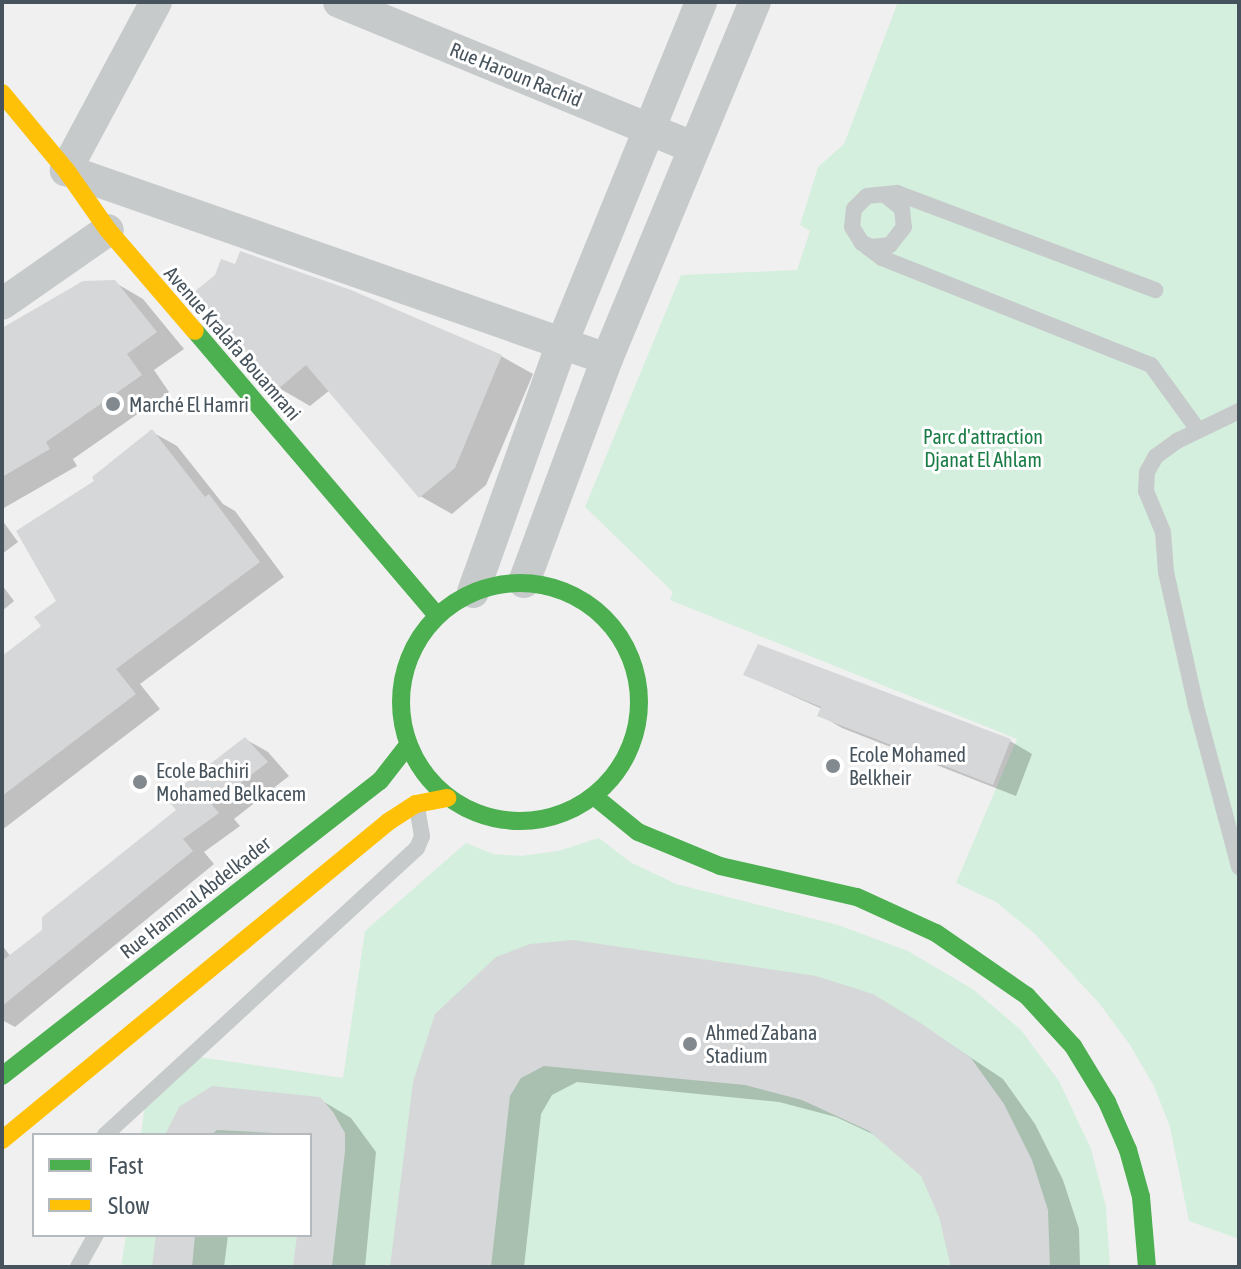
<!DOCTYPE html>
<html>
<head>
<meta charset="utf-8">
<style>
  body { margin:0 }
  #map { position:relative; width:1241px; height:1269px; overflow:hidden; background:#f0f0f0; font-family:"Asap Condensed",sans-serif }
  div>[style] { position:absolute }
  .green>* { inset:0; background:#d4efdd }
  .shadow>* { inset:0; background:#0003 }
  .building>* { inset:0; background:#d6d7d8 }
  .lane>* { height:16px; margin:-8px; padding:0 8px; transform-origin:8px; border-radius:8px; background:#c7cacb }
  .street>* { height:32px; margin:-16px; padding:0 16px; transform-origin:16px; border-radius:16px; background:#c7cacb }
  .fast>* { height:18px; margin:-9px; padding:0 9px; transform-origin:9px; border-radius:9px; background:#4caf50 }
  .fast>.ring { margin:-9px; padding:0; box-sizing:content-box; background:none; border:18px solid #4caf50; border-radius:50% }
  .slow>* { height:18px; margin:-9px; padding:0 9px; transform-origin:9px; border-radius:9px; background:#ffc107 }
  .dots>* { width:22px; height:22px; translate:-50% -50%; box-sizing:border-box; border:4px solid #fff; border-radius:50% }
  span { translate:-50% -50%; white-space:nowrap; text-align:center; line-height:1.15; -webkit-text-stroke:6px #fff; paint-order:stroke }
  .street-label { font-size:20px; color:#47535c }
  .poi-label { font-size:20px; color:#47535c }
  .left { translate:0 -50%; text-align:left }
  .park-label { font-size:20px; color:#197c45 }
  .frame { position:absolute; inset:0; border:4px solid #47535c; pointer-events:none }
  .legend { position:absolute; left:32px; top:1133px; width:280px; height:104px; box-sizing:border-box; background:#fff; border:2px solid #b5babe; margin:0; padding:10px 14px; list-style:none; font-size:24px; color:#47535c }
  .legend li { display:flex; align-items:center; gap:16px; height:40px }
  .legend b { width:40px; border:2px solid #b5babe }
</style>
</head>
<body>
<div id="map">
  <div class="green">
    <i style="clip-path:polygon(898px 2px,1239px 2px,1239px 1239px,1189px 1221px,1170px 1127px,1154px 1086px,1130px 1045px,1099px 1003px,1034px 933px,996px 902px,956px 883px,1017px 739px,670px 600px,673px 592px,585px 507px,681px 275px,797px 270px,810px 231px,800px 225px,818px 167px,844px 144px)"></i>
    <i style="clip-path:polygon(599px 838px,630px 862px,676px 884px,838px 925px,908px 951px,974px 990px,1021px 1030px,1059px 1081px,1091px 1149px,1106px 1207px,1110px 1267px,121px 1267px,126px 1235px,310px 1235px,310px 1135px,141px 1135px,146px 1097px,199px 1057px,343px 1078px,365px 931px,466px 843px,493px 854px,521px 856px,558px 851px)"></i>
  </div>
  <div class="shadow">
    <i style="clip-path:polygon(114px 282px,143px 299px,184px 349px,154px 370px,169px 392px,73px 459px,77px 466px,2px 509px,2px 330px)"></i>
    <i style="clip-path:polygon(350px 291px,501px 356px,533px 374px,486px 485px,452px 514px,420px 496px,330px 390px,310px 406px,279px 388px)"></i>
    <i style="clip-path:polygon(152px 432px,177px 446px,223px 504px,235px 511px,284px 577px,140px 684px,160px 709px,2px 830px,2px 659px,43px 627px,59px 602px,97px 481px)"></i>
    <i style="clip-path:polygon(2px 520px,18px 542px,2px 554px)"></i>
    <i style="clip-path:polygon(2px 585px,14px 601px,2px 611px)"></i>
    <i style="clip-path:polygon(746px 675px,1010px 741px,1032px 754px,1016px 796px,842px 728px,820px 715px,822px 709px)"></i>
    <i style="clip-path:polygon(245px 739px,268px 752px,289px 776px,234px 819px,240px 826px,204px 852px,214px 864px,15px 1027px,2px 1020px,2px 945px,11px 957px,44px 931px,178px 810px)"></i>
    <i style="clip-path:polygon(905px 1014px,1003px 1079px,1035px 1124px,1063px 1180px,1079px 1229px,1080px 1267px,951px 1267px,941px 1216px,922px 1174px,879px 1137px,836px 1117px,779px 1102px,577px 1082px,552px 1095px,541px 1114px,524px 1267px,392px 1267px,415px 1083px)"></i>
    <i style="clip-path:polygon(319px 1099px,351px 1118px,376px 1152px,365px 1267px,295px 1267px,299px 1235px,310px 1235px,310px 1135px,169px 1135px)"></i>
    <i style="clip-path:polygon(158px 1235px,228px 1235px,224px 1267px,154px 1267px)"></i>
  </div>
  <div class="building">
    <i style="clip-path:polygon(240px 251px,351px 290px,502px 355px,455px 468px,419px 498px,306px 365px,277px 390px,194px 292px,215px 275px,221px 259px,235px 264px)"></i>
    <i style="clip-path:polygon(115px 280px,157px 332px,127px 354px,142px 375px,46px 442px,50px 449px,2px 477px,2px 328px,83px 281px)"></i>
    <i style="clip-path:polygon(152px 429px,205px 497px,209px 494px,260px 562px,116px 669px,136px 694px,2px 796px,2px 656px,41px 626px,34px 617px,56px 601px,16px 531px,94px 481px,92px 477px)"></i>
    <i style="clip-path:polygon(758px 644px,1011px 739px,993px 785px,817px 716px,821px 707px,743px 675px)"></i>
    <i style="clip-path:polygon(245px 737px,268px 762px,212px 805px,219px 813px,183px 839px,193px 851px,2px 1006px,2px 961px,42px 930px,42px 917px,176px 810px,166px 798px)"></i>
    <i style="clip-path:polygon(573px 940px,816px 976px,873px 994px,922px 1024px,971px 1058px,1004px 1104px,1032px 1160px,1048px 1210px,1050px 1267px,951px 1267px,939px 1217px,921px 1176px,869px 1131px,802px 1100px,745px 1085px,544px 1066px,521px 1078px,510px 1096px,491px 1267px,390px 1267px,413px 1082px,435px 1014px,496px 957px,530px 944px)"></i>
    <i style="clip-path:polygon(212px 1086px,320px 1097px,333px 1112px,345px 1133px,345px 1151px,332px 1267px,293px 1267px,297px 1235px,310px 1235px,310px 1135px,217px 1130px,211px 1135px,165px 1135px,179px 1107px)"></i>
    <i style="clip-path:polygon(156px 1235px,195px 1235px,192px 1267px,152px 1267px)"></i>
  </div>
  <div class="lane">
    <i style="left:885px;top:195px;width:22px;rotate:39deg"></i>
    <i style="left:902px;top:209px;width:18px;rotate:84deg"></i>
    <i style="left:904px;top:227px;width:23px;rotate:128deg"></i>
    <i style="left:890px;top:245px;width:18px;rotate:174deg"></i>
    <i style="left:872px;top:247px;width:11px;rotate:-158deg"></i>
    <i style="left:862px;top:243px;width:19px;rotate:-122deg"></i>
    <i style="left:852px;top:227px;width:18px;rotate:-84deg"></i>
    <i style="left:854px;top:209px;width:18px;rotate:-45deg"></i>
    <i style="left:867px;top:196px;width:30px;rotate:-6deg"></i>
    <i style="left:897px;top:193px;width:276px;rotate:20.6deg"></i>
    <i style="left:866px;top:246px;width:20px;rotate:37deg"></i>
    <i style="left:882px;top:258px;width:289px;rotate:21.7deg"></i>
    <i style="left:1151px;top:365px;width:80px;rotate:54.1deg"></i>
    <i style="left:1239px;top:411px;width:69px;rotate:154.2deg"></i>
    <i style="left:1177px;top:441px;width:26px;rotate:144deg"></i>
    <i style="left:1156px;top:456px;width:18px;rotate:119deg"></i>
    <i style="left:1147px;top:472px;width:19px;rotate:93deg"></i>
    <i style="left:1146px;top:491px;width:44px;rotate:67.5deg"></i>
    <i style="left:1163px;top:532px;width:40px;rotate:85.7deg"></i>
    <i style="left:1166px;top:572px;width:137px;rotate:77.4deg"></i>
    <i style="left:1196px;top:706px;width:167px;rotate:75deg"></i>
    <i style="left:105px;top:1135px;width:424px;rotate:-42.6deg"></i>
    <i style="left:417px;top:848px;width:13px;rotate:-67deg"></i>
    <i style="left:422px;top:836px;width:29px;rotate:-100deg"></i>
    <i style="left:78px;top:1267px;width:37px;rotate:-61deg"></i>
  </div>
  <div class="street">
    <i style="left:156px;top:2px;width:191px;rotate:118.2deg"></i>
    <i style="left:66px;top:170px;width:573px;rotate:19.26deg"></i>
    <i style="left:339px;top:2px;width:383px;rotate:22.3deg"></i>
    <i style="left:2px;top:304px;width:129px;rotate:-34.9deg"></i>
    <i style="left:524px;top:582px;width:238px;rotate:-69.6deg"></i>
    <i style="left:607px;top:359px;width:386px;rotate:-67.5deg"></i>
    <i style="left:473px;top:592px;width:264px;rotate:-70.3deg"></i>
    <i style="left:562px;top:343px;width:368px;rotate:-67.8deg"></i>
  </div>
  <div class="fast">
    <i style="left:195px;top:331px;width:373px;rotate:49.6deg"></i>
    <i class="ring" style="left:401px;top:583px;width:220px;height:220px"></i>
    <i style="left:595px;top:797px;width:55px;rotate:39.1deg"></i>
    <i style="left:638px;top:832px;width:89px;rotate:22.5deg"></i>
    <i style="left:720px;top:866px;width:140px;rotate:12.8deg"></i>
    <i style="left:857px;top:897px;width:87px;rotate:24.5deg"></i>
    <i style="left:936px;top:933px;width:111px;rotate:34.7deg"></i>
    <i style="left:1027px;top:996px;width:68px;rotate:47.4deg"></i>
    <i style="left:1073px;top:1046px;width:66px;rotate:58.7deg"></i>
    <i style="left:1107px;top:1102px;width:52px;rotate:66.4deg"></i>
    <i style="left:1128px;top:1150px;width:49px;rotate:74.5deg"></i>
    <i style="left:1141px;top:1197px;width:70px;rotate:85.1deg"></i>
    <i style="left:2px;top:1076px;width:479px;rotate:-38deg"></i>
    <i style="left:380px;top:781px;width:46px;rotate:-52.1deg"></i>
  </div>
  <div class="slow">
    <i style="left:2px;top:93px;width:100px;rotate:50.3deg"></i>
    <i style="left:66px;top:170px;width:73px;rotate:55deg"></i>
    <i style="left:108px;top:230px;width:133px;rotate:49.3deg"></i>
    <i style="left:2px;top:1140px;width:500px;rotate:-39.48deg"></i>
    <i style="left:388px;top:822px;width:33px;rotate:-33deg"></i>
    <i style="left:416px;top:804px;width:32px;rotate:-11deg"></i>
  </div>
  <div class="dots">
    <i style="left:113px;top:404px;background:#828a90"></i>
    <i style="left:833px;top:766px;background:#828a90"></i>
    <i style="left:140px;top:782px;background:#828a90"></i>
    <i style="left:690px;top:1044px;background:#828a90"></i>
  </div>
  <div class="street-label">
    <span style="left:516px;top:74px;rotate:22deg">Rue Haroun Rachid</span>
    <span style="left:233px;top:343px;rotate:49deg">Avenue Kralafa Bouamrani</span>
    <span style="left:195px;top:897px;rotate:-38deg">Rue Hammal Abdelkader</span>
  </div>
  <div class="poi-label">
    <span class="left" style="left:129px;top:404px">Marché El Hamri</span>
    <span class="left" style="left:849px;top:766px">Ecole Mohamed<br>Belkheir</span>
    <span class="left" style="left:156px;top:782px">Ecole Bachiri<br>Mohamed Belkacem</span>
    <span class="left" style="left:706px;top:1044px">Ahmed Zabana<br>Stadium</span>
  </div>
  <div class="park-label">
    <span style="left:983px;top:448px">Parc d'attraction<br>Djanat El Ahlam</span>
  </div>
  <div class="frame"></div>
  <ul class="legend">
  <li><b style="height:10px;background:#4caf50"></b>Fast</li>
  <li><b style="height:10px;background:#ffc107"></b>Slow</li>
  </ul>
</div>
</body>
</html>
